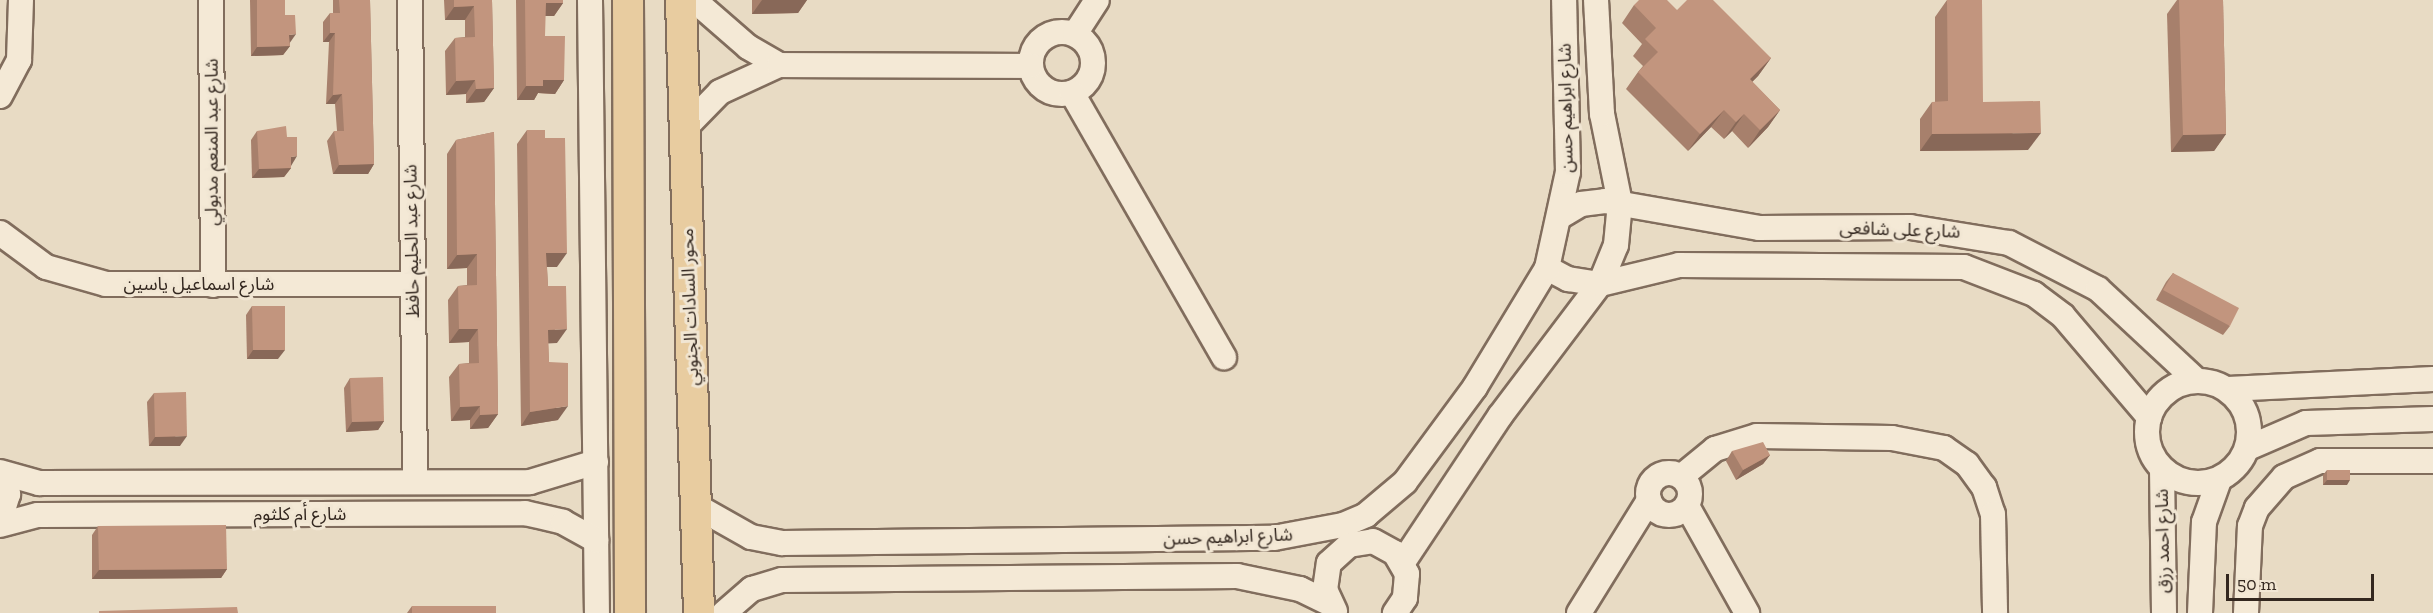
<!DOCTYPE html>
<html>
<head>
<meta charset="utf-8">
<style>
  body { margin:0 }
  #map { position:relative; width:2433px; height:613px; overflow:hidden; background:#e8dbc4; font-family:"Zilla Slab","Noto Sans Arabic",serif }
  div>[style] { position:absolute }
  .roads { filter:drop-shadow(2px 0 #816d5d) drop-shadow(-2px 0 #816d5d) drop-shadow(0 2px #816d5d) drop-shadow(0 -2px #816d5d) }
  .minor>* { height:24px; margin:-12px; padding:0 12px; transform-origin:12px; border-radius:12px; background:#f4e9d6 }
  .minor>.ring { margin:-12px; padding:0; box-sizing:content-box; background:none; border:24px solid #f4e9d6; border-radius:50% }
  .major>* { height:30px; margin:-15px; padding:0 15px; transform-origin:15px; border-radius:15px; background:#e8cca0 }
  .wall>* { inset:0; background:#a7806c }
  .shaded-wall>* { inset:0; background:#886858 }
  .building>* { inset:0; background:#c2957e }
  span { translate:-50% -50%; white-space:nowrap; text-align:center; line-height:1.15; -webkit-text-stroke:6px #f1e6d3; paint-order:stroke }
  .street-label { font-size:18px; color:#33271f }
  .scale { position:absolute; left:2226px; top:574px; width:148px; height:27px; box-sizing:border-box; border:3px solid #33271f; border-top:0; padding-left:8px; font-size:18px; line-height:21px; white-space:nowrap; color:#33271f; -webkit-text-stroke:4px #f1e6d3; paint-order:stroke }
</style>
</head>
<body>
<div id="map">
  <div class="roads">
    <div class="minor">
      <i style="left:211px;top:0;width:285px;rotate:89.6deg"></i>
      <i style="left:410px;top:0;width:482px;rotate:89.4deg"></i>
      <i style="left:590px;top:0;width:613px;rotate:89.35deg"></i>
      <i style="left:694px;top:0;width:72px;rotate:41deg"></i>
      <i style="left:748px;top:47px;width:36px;rotate:30deg"></i>
      <i class="ring" style="left:1031px;top:32px;width:38px;height:38px"></i>
      <i style="left:1075px;top:34px;width:40px;rotate:-57.1deg"></i>
      <i style="left:1072px;top:93px;width:305px;rotate:60.1deg"></i>
      <i style="left:0;top:96px;width:41px;rotate:-62.2deg"></i>
      <i style="left:19px;top:60px;width:60px;rotate:-88.1deg"></i>
      <i style="left:685px;top:128px;width:50px;rotate:-45.8deg"></i>
      <i style="left:720px;top:92px;width:65px;rotate:-24.6deg"></i>
      <i style="left:779px;top:65px;width:252px;rotate:0.2deg"></i>
      <i style="left:1561px;top:216px;width:23px;rotate:-31deg"></i>
      <i style="left:1581px;top:204px;width:24px;rotate:-7deg"></i>
      <i style="left:1605px;top:201px;width:156px;rotate:9.9deg"></i>
      <i style="left:1759px;top:228px;width:151px;rotate:-0.4deg"></i>
      <i style="left:1910px;top:227px;width:100px;rotate:9.2deg"></i>
      <i style="left:2009px;top:243px;width:100px;rotate:27.3deg"></i>
      <i style="left:2098px;top:289px;width:134px;rotate:42.9deg"></i>
      <i style="left:0;top:233px;width:57px;rotate:36.5deg"></i>
      <i style="left:46px;top:267px;width:62px;rotate:15.8deg"></i>
      <i style="left:106px;top:284px;width:307px"></i>
      <i style="left:1547px;top:268px;width:24px;rotate:28deg"></i>
      <i style="left:1568px;top:279px;width:32px;rotate:9deg"></i>
      <i style="left:1600px;top:284px;width:81px;rotate:-13.5deg"></i>
      <i style="left:1679px;top:265px;width:285px;rotate:0.4deg"></i>
      <i style="left:1964px;top:267px;width:75px;rotate:21.1deg"></i>
      <i style="left:2034px;top:294px;width:36px;rotate:37deg"></i>
      <i style="left:2063px;top:316px;width:133px;rotate:49.6deg"></i>
      <i class="ring" style="left:2147px;top:381px;width:78px;height:78px"></i>
      <i style="left:2228px;top:389px;width:205px;rotate:-2.8deg"></i>
      <i style="left:2248px;top:448px;width:63px;rotate:-23.3deg"></i>
      <i style="left:2306px;top:423px;width:127px;rotate:-1.8deg"></i>
      <i style="left:2162px;top:469px;width:144px;rotate:89.2deg"></i>
      <i style="left:0;top:472px;width:41px;rotate:15.8deg"></i>
      <i style="left:39px;top:483px;width:491px;rotate:-0.1deg"></i>
      <i style="left:530px;top:482px;width:69px;rotate:-16.9deg"></i>
      <i class="ring" style="left:1648px;top:473px;width:18px;height:18px"></i>
      <i style="left:0;top:475px;width:21px;rotate:67deg"></i>
      <i style="left:8px;top:494px;width:28px;rotate:107deg"></i>
      <i style="left:1682px;top:476px;width:43px;rotate:-39.3deg"></i>
      <i style="left:1715px;top:449px;width:44px;rotate:-17.2deg"></i>
      <i style="left:1757px;top:436px;width:135px;rotate:0.8deg"></i>
      <i style="left:1892px;top:438px;width:53px;rotate:10.9deg"></i>
      <i style="left:1944px;top:448px;width:28px;rotate:35deg"></i>
      <i style="left:1967px;top:464px;width:29px;rotate:54deg"></i>
      <i style="left:1984px;top:487px;width:28px;rotate:72deg"></i>
      <i style="left:1993px;top:514px;width:99px;rotate:88.8deg"></i>
      <i style="left:696px;top:506px;width:63px;rotate:29.4deg"></i>
      <i style="left:751px;top:537px;width:32px;rotate:11deg"></i>
      <i style="left:782px;top:543px;width:492px;rotate:-0.6deg"></i>
      <i style="left:1274px;top:538px;width:70px;rotate:-10.7deg"></i>
      <i style="left:1343px;top:525px;width:25px;rotate:-23deg"></i>
      <i style="left:1366px;top:515px;width:51px;rotate:-40.2deg"></i>
      <i style="left:1405px;top:482px;width:118px;rotate:-53.6deg"></i>
      <i style="left:1475px;top:387px;width:139px;rotate:-58.8deg"></i>
      <i style="left:1547px;top:268px;width:98px;rotate:-77.7deg"></i>
      <i style="left:1568px;top:172px;width:172px;rotate:-91.3deg"></i>
      <i style="left:1687px;top:506px;width:123px;rotate:60.7deg"></i>
      <i style="left:0;top:525px;width:39px;rotate:-15deg"></i>
      <i style="left:38px;top:515px;width:487px;rotate:-0.2deg"></i>
      <i style="left:525px;top:513px;width:39px;rotate:13deg"></i>
      <i style="left:563px;top:522px;width:38px;rotate:29deg"></i>
      <i style="left:1403px;top:562px;width:175px;rotate:-56.4deg"></i>
      <i style="left:1500px;top:416px;width:166px;rotate:-52.9deg"></i>
      <i style="left:1600px;top:284px;width:42px;rotate:-67.7deg"></i>
      <i style="left:1616px;top:245px;width:42px;rotate:-84.6deg"></i>
      <i style="left:1620px;top:203px;width:91px;rotate:-101.4deg"></i>
      <i style="left:1602px;top:114px;width:114px;rotate:-93deg"></i>
      <i style="left:1335px;top:611px;width:23px;rotate:-115deg"></i>
      <i style="left:1325px;top:590px;width:27px;rotate:-82deg"></i>
      <i style="left:1329px;top:563px;width:27px;rotate:-42deg"></i>
      <i style="left:1349px;top:545px;width:24px;rotate:-9deg"></i>
      <i style="left:1373px;top:541px;width:25px;rotate:29deg"></i>
      <i style="left:1395px;top:553px;width:24px;rotate:60deg"></i>
      <i style="left:1407px;top:574px;width:24px;rotate:95deg"></i>
      <i style="left:1405px;top:598px;width:18px;rotate:124deg"></i>
      <i style="left:724px;top:613px;width:37px;rotate:-41deg"></i>
      <i style="left:752px;top:589px;width:31px;rotate:-17deg"></i>
      <i style="left:782px;top:580px;width:455px;rotate:-0.5deg"></i>
      <i style="left:1237px;top:576px;width:64px;rotate:11.7deg"></i>
      <i style="left:1300px;top:589px;width:32px;rotate:26deg"></i>
      <i style="left:1579px;top:613px;width:133px;rotate:-58.2deg"></i>
      <i style="left:2200px;top:613px;width:91px;rotate:-87.5deg"></i>
      <i style="left:2204px;top:522px;width:45px;rotate:-70.3deg"></i>
      <i style="left:2246px;top:613px;width:87px;rotate:-87.4deg"></i>
      <i style="left:2250px;top:526px;width:19px;rotate:-69deg"></i>
      <i style="left:2257px;top:508px;width:41px;rotate:-48.9deg"></i>
      <i style="left:2284px;top:477px;width:39px;rotate:-24deg"></i>
      <i style="left:2320px;top:461px;width:113px"></i>
    </div>
    <div class="major">
      <i style="left:628px;top:0;width:613px;rotate:89.81deg"></i>
      <i style="left:681px;top:0;width:613px;rotate:88.32deg"></i>
    </div>
  </div>
  <div class="wall">
    <i style="clip-path:polygon(250px 0,285px 0,285px 15px,290px 46px,283px 55px,251px 56px)"></i>
    <i style="clip-path:polygon(333px 0,370px 0,374px 164px,368px 174px,333px 174px,327px 141px,334px 131px,337px 131px,335px 104px,326px 104px,329px 42px,323px 42px,323px 22px,330px 13px,333px 13px)"></i>
    <i style="clip-path:polygon(444px 0,492px 0,494px 88px,484px 102px,466px 103px,466px 94px,446px 95px,445px 51px,455px 38px,465px 37px,465px 20px,445px 20px)"></i>
    <i style="clip-path:polygon(516px 0,563px 0,563px 3px,554px 16px,545px 16px,545px 36px,564px 80px,555px 94px,538px 93px,534px 100px,517px 100px)"></i>
    <i style="clip-path:polygon(752px 0,807px 0,798px 13px,752px 14px)"></i>
    <i style="clip-path:polygon(1947px 0,1983px 102px,2028px 150px,1920px 151px,1920px 119px,1932px 102px,1935px 102px,1935px 17px)"></i>
    <i style="clip-path:polygon(2177px 0,2223px 0,2226px 134px,2214px 151px,2171px 152px,2167px 14px)"></i>
    <i style="clip-path:polygon(1634px 5px,1677px 10px,1771px 58px,1758px 76px,1752px 82px,1780px 110px,1768px 127px,1748px 148px,1732px 131px,1724px 139px,1711px 127px,1688px 151px,1626px 89px,1638px 72px,1643px 66px,1633px 56px,1642px 44px,1622px 23px)"></i>
    <i style="clip-path:polygon(527px 130px,545px 138px,557px 267px,547px 267px,548px 286px,557px 343px,548px 343px,549px 362px,558px 420px,521px 426px,517px 144px)"></i>
    <i style="clip-path:polygon(257px 131px,287px 137px,291px 168px,284px 177px,252px 178px,251px 140px)"></i>
    <i style="clip-path:polygon(494px 132px,498px 414px,488px 428px,470px 429px,470px 420px,451px 421px,449px 377px,459px 364px,469px 363px,469px 342px,449px 343px,448px 300px,458px 286px,467px 285px,467px 268px,447px 269px,447px 154px,456px 140px)"></i>
    <i style="clip-path:polygon(2173px 273px,2230px 326px,2223px 335px,2156px 300px,2166px 282px)"></i>
    <i style="clip-path:polygon(252px 306px,278px 359px,247px 359px,246px 315px)"></i>
    <i style="clip-path:polygon(350px 378px,384px 421px,378px 430px,346px 432px,344px 388px)"></i>
    <i style="clip-path:polygon(154px 393px,180px 446px,149px 446px,147px 402px)"></i>
    <i style="clip-path:polygon(1732px 451px,1770px 455px,1763px 464px,1736px 480px,1726px 461px)"></i>
    <i style="clip-path:polygon(2327px 470px,2347px 485px,2323px 485px,2323px 475px)"></i>
    <i style="clip-path:polygon(98px 526px,227px 569px,221px 578px,92px 579px,92px 535px)"></i>
    <i style="clip-path:polygon(412px 606px,496px 613px,407px 613px)"></i>
  </div>
  <div class="shaded-wall">
    <i style="clip-path:polygon(762px 0,807px 0,798px 13px,752px 14px)"></i>
    <i style="clip-path:polygon(546px 3px,563px 3px,554px 16px,536px 16px)"></i>
    <i style="clip-path:polygon(474px 6px,465px 20px,445px 20px,454px 7px)"></i>
    <i style="clip-path:polygon(330px 33px,335px 33px,329px 42px,323px 42px)"></i>
    <i style="clip-path:polygon(296px 34px,289px 44px,289px 35px)"></i>
    <i style="clip-path:polygon(290px 46px,283px 55px,251px 56px,257px 47px)"></i>
    <i style="clip-path:polygon(1771px 58px,1758px 76px,1737px 97px,1750px 79px)"></i>
    <i style="clip-path:polygon(475px 80px,466px 94px,446px 95px,456px 81px)"></i>
    <i style="clip-path:polygon(543px 80px,564px 80px,555px 94px,538px 93px,534px 100px,517px 100px,526px 86px)"></i>
    <i style="clip-path:polygon(494px 88px,484px 102px,466px 103px,476px 89px)"></i>
    <i style="clip-path:polygon(342px 94px,335px 104px,326px 104px,333px 95px)"></i>
    <i style="clip-path:polygon(1724px 110px,1711px 127px,1688px 151px,1700px 134px)"></i>
    <i style="clip-path:polygon(1780px 110px,1768px 127px,1748px 148px,1760px 130px)"></i>
    <i style="clip-path:polygon(1744px 114px,1732px 131px,1724px 139px,1736px 122px)"></i>
    <i style="clip-path:polygon(2041px 133px,2028px 150px,1920px 151px,1932px 134px)"></i>
    <i style="clip-path:polygon(2226px 134px,2214px 151px,2171px 152px,2183px 135px)"></i>
    <i style="clip-path:polygon(297px 156px,291px 166px,291px 157px)"></i>
    <i style="clip-path:polygon(374px 164px,368px 174px,333px 174px,339px 165px)"></i>
    <i style="clip-path:polygon(291px 168px,284px 177px,252px 178px,259px 169px)"></i>
    <i style="clip-path:polygon(546px 253px,567px 253px,557px 267px,536px 267px)"></i>
    <i style="clip-path:polygon(477px 254px,467px 268px,447px 269px,457px 255px)"></i>
    <i style="clip-path:polygon(459px 329px,478px 329px,469px 342px,449px 343px)"></i>
    <i style="clip-path:polygon(567px 329px,557px 343px,538px 344px,548px 330px)"></i>
    <i style="clip-path:polygon(253px 350px,285px 350px,278px 359px,247px 359px)"></i>
    <i style="clip-path:polygon(480px 406px,470px 420px,451px 421px,460px 407px)"></i>
    <i style="clip-path:polygon(568px 406px,558px 420px,521px 426px,530px 412px)"></i>
    <i style="clip-path:polygon(498px 414px,488px 428px,470px 429px,480px 415px)"></i>
    <i style="clip-path:polygon(384px 421px,378px 430px,346px 432px,352px 422px)"></i>
    <i style="clip-path:polygon(187px 436px,180px 446px,149px 446px,155px 437px)"></i>
    <i style="clip-path:polygon(1770px 455px,1763px 464px,1736px 480px,1743px 470px)"></i>
    <i style="clip-path:polygon(2327px 480px,2350px 480px,2347px 485px,2323px 485px)"></i>
    <i style="clip-path:polygon(227px 569px,221px 578px,92px 579px,99px 570px)"></i>
  </div>
  <div class="building">
    <i style="clip-path:polygon(257px 0,285px 0,285px 15px,295px 15px,296px 34px,289px 35px,290px 46px,257px 47px)"></i>
    <i style="clip-path:polygon(339px 0,370px 0,374px 164px,339px 165px,334px 131px,344px 131px,342px 94px,333px 95px,335px 33px,330px 33px,330px 13px,340px 13px)"></i>
    <i style="clip-path:polygon(454px 0,492px 0,494px 88px,476px 89px,475px 80px,456px 81px,455px 38px,475px 37px,474px 6px,454px 7px)"></i>
    <i style="clip-path:polygon(525px 0,563px 0,563px 3px,546px 3px,545px 36px,565px 36px,564px 80px,543px 80px,543px 86px,526px 86px)"></i>
    <i style="clip-path:polygon(1639px 0,1667px 0,1677px 10px,1687px 0,1713px 0,1771px 58px,1750px 79px,1780px 110px,1760px 130px,1744px 114px,1736px 122px,1724px 110px,1700px 134px,1638px 72px,1658px 52px,1645px 39px,1656px 28px,1634px 5px)"></i>
    <i style="clip-path:polygon(1947px 0,1982px 0,1983px 102px,2040px 101px,2041px 133px,1932px 134px,1932px 102px,1948px 101px)"></i>
    <i style="clip-path:polygon(2179px 0,2223px 0,2226px 134px,2183px 135px)"></i>
    <i style="clip-path:polygon(286px 126px,287px 137px,297px 137px,297px 156px,291px 157px,291px 168px,259px 169px,257px 131px)"></i>
    <i style="clip-path:polygon(527px 130px,545px 130px,545px 138px,565px 138px,567px 253px,546px 253px,548px 286px,566px 286px,567px 329px,548px 330px,549px 362px,568px 363px,568px 406px,530px 412px)"></i>
    <i style="clip-path:polygon(494px 132px,498px 414px,480px 415px,480px 406px,460px 407px,459px 364px,479px 363px,478px 329px,459px 329px,458px 286px,477px 285px,477px 254px,457px 255px,456px 140px)"></i>
    <i style="clip-path:polygon(2173px 273px,2239px 308px,2230px 326px,2163px 290px)"></i>
    <i style="clip-path:polygon(252px 306px,285px 306px,285px 350px,253px 350px)"></i>
    <i style="clip-path:polygon(383px 377px,384px 421px,352px 422px,350px 378px)"></i>
    <i style="clip-path:polygon(186px 392px,187px 436px,155px 437px,154px 393px)"></i>
    <i style="clip-path:polygon(1763px 442px,1770px 455px,1743px 470px,1732px 451px)"></i>
    <i style="clip-path:polygon(2327px 470px,2350px 470px,2350px 480px,2327px 480px)"></i>
    <i style="clip-path:polygon(226px 525px,227px 569px,99px 570px,98px 526px)"></i>
    <i style="clip-path:polygon(412px 606px,496px 606px,496px 613px,412px 613px)"></i>
    <i style="clip-path:polygon(237px 607px,238px 613px,99px 613px,99px 611px)"></i>
  </div>
  <div class="street-label">
    <span style="left:1566px;top:108px;rotate:-91deg">شارع ابراهيم حسن</span>
    <span style="left:212px;top:142px;rotate:-90deg">شارع عبد المنعم مدبولي</span>
    <span style="left:1900px;top:230px;rotate:2deg">شارع على شافعى</span>
    <span style="left:412px;top:241px;rotate:-91deg">شارع عبد الحليم حافظ</span>
    <span style="left:199px;top:284px">شارع اسماعيل ياسين</span>
    <span style="left:690px;top:307px;rotate:-92deg">محور السادات الجنوبي</span>
    <span style="left:300px;top:514px">شارع أم كلثوم</span>
    <span style="left:1228px;top:537px;rotate:-2deg">شارع ابراهيم حسن</span>
    <span style="left:2163px;top:541px;rotate:-91deg">شارع احمد رزق</span>
  </div>
  <div class="scale">50 m</div>
</div>
</body>
</html>
